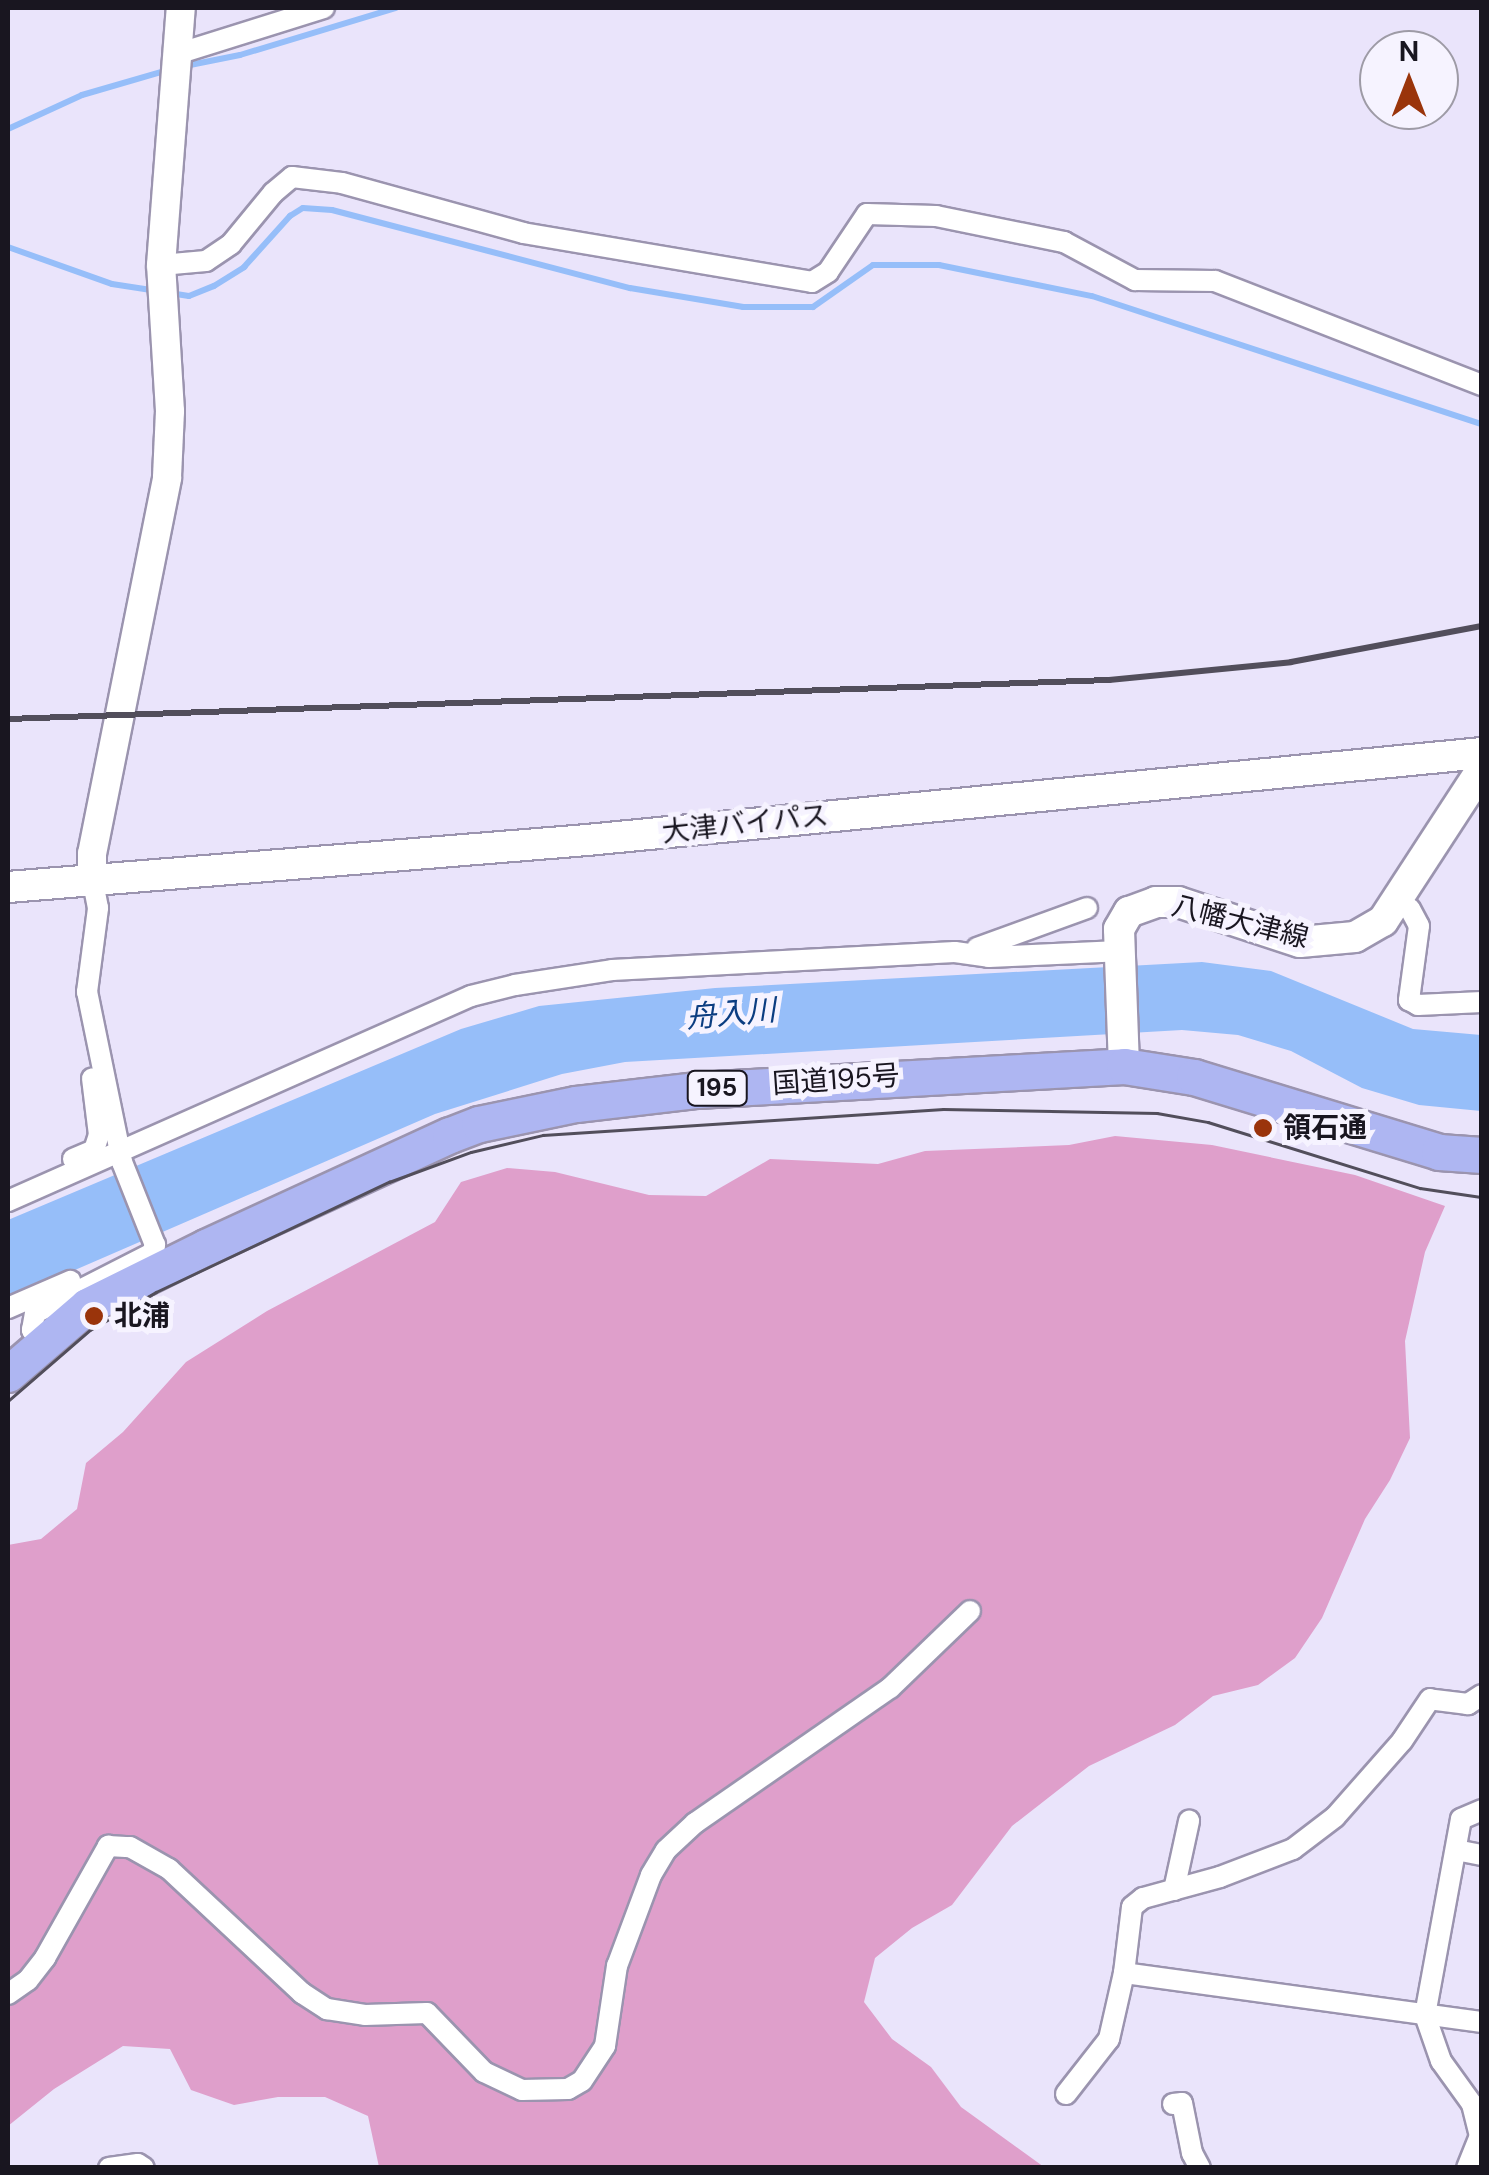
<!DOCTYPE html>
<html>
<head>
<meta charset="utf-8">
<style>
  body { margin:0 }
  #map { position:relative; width:1489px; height:2175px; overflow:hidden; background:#eae4fb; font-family:"DM Sans","Noto Sans JP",sans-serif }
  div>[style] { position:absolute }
  .forest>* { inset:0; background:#df9fcb }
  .water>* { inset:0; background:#96bef9 }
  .stream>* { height:6px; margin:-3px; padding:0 3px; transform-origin:3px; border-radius:3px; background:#96bef9 }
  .roads { filter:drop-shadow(2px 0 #9b94af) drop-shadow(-2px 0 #9b94af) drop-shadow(0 2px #9b94af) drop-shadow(0 -2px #9b94af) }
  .minor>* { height:20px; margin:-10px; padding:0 10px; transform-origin:10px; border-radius:10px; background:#fff }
  .tertiary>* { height:28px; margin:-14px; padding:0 14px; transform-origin:14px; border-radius:14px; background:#fff }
  .secondary>* { height:30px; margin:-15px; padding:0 15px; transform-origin:15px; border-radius:15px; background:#fff }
  .trunk>* { height:35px; margin:-17.5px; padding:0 17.5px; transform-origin:17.5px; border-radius:17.5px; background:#aeb6f2 }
  .tram>* { height:2.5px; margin:-1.25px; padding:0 1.25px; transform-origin:1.25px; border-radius:1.25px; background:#524e5b }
  .rail>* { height:6px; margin:-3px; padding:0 3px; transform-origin:3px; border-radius:3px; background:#524e5b }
  .dots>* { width:28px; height:28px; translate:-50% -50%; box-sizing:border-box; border:5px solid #f6f3ff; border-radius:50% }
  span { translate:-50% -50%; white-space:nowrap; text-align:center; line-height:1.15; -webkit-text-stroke:10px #f6f3ff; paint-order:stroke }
  .shield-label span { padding:2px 8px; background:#f6f3ff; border:2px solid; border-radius:8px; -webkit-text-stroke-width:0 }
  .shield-label { font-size:25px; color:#191620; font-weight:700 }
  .street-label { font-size:28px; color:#191620 }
  .poi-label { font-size:28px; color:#191620; font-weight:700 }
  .left { translate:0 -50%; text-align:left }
  .water-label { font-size:30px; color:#0b3d81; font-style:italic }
  .frame { position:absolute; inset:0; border:10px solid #191620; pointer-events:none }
  .north { position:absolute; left:1359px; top:30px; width:100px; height:100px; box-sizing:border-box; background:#f6f3ff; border:2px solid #9e9ba6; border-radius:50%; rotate:0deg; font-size:28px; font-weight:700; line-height:40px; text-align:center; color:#191620 }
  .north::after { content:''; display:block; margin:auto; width:35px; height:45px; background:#9a340b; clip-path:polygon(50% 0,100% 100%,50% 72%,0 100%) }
</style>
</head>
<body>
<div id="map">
  <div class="forest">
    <i style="clip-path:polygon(1115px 1136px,1212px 1145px,1355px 1175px,1445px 1206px,1425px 1252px,1405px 1341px,1410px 1438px,1390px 1480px,1365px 1519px,1322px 1618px,1295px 1658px,1258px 1685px,1213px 1696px,1175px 1725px,1089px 1766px,1012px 1826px,952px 1905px,912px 1928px,875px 1958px,864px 2002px,892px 2039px,931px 2067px,961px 2107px,1044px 2167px,379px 2167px,368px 2116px,325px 2097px,278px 2097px,234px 2105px,191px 2090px,170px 2049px,123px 2046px,54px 2089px,8px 2126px,8px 1545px,41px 1539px,77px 1509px,86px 1463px,123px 1432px,186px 1362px,267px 1311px,435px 1222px,461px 1182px,507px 1168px,555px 1172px,649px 1195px,706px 1196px,770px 1159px,878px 1164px,925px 1151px,1069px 1145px)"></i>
  </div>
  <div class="water">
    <i style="clip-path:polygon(1202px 962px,1271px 971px,1413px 1029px,1481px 1035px,1481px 1111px,1419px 1105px,1362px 1088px,1291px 1051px,1238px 1035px,1182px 1030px,625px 1062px,562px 1074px,435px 1114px,8px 1299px,8px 1220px,461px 1029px,539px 1006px,715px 988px)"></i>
  </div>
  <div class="stream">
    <i style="left:185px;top:66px;width:56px;rotate:-11.3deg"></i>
    <i style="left:240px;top:55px;width:163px;rotate:-16.8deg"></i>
    <i style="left:8px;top:129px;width:81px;rotate:-24.7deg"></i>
    <i style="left:82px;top:95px;width:90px;rotate:-16.2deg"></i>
    <i style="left:8px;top:247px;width:110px;rotate:19.6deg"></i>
    <i style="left:112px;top:284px;width:46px;rotate:8.8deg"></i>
    <i style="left:170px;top:293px;width:19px;rotate:9deg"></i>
    <i style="left:189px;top:296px;width:27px;rotate:-22deg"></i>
    <i style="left:214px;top:286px;width:36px;rotate:-32deg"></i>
    <i style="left:244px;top:267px;width:69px;rotate:-48deg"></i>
    <i style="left:290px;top:216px;width:15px;rotate:-32deg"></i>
    <i style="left:303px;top:208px;width:29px;rotate:4deg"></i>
    <i style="left:332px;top:210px;width:308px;rotate:14.7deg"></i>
    <i style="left:630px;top:288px;width:115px;rotate:9.5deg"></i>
    <i style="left:743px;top:307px;width:70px"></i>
    <i style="left:813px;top:307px;width:73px;rotate:-35deg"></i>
    <i style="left:873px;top:265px;width:66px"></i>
    <i style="left:939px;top:265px;width:156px;rotate:11.5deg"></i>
    <i style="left:1092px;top:296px;width:410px;rotate:18.2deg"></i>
  </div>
  <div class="roads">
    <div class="minor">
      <i style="left:177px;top:54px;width:154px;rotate:-17.4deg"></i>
      <i style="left:161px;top:265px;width:45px;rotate:-5.1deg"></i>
      <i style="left:206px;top:261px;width:30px;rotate:-34deg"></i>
      <i style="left:231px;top:244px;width:66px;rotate:-50.5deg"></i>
      <i style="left:273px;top:193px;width:25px;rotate:-40deg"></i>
      <i style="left:292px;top:177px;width:50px;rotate:6.8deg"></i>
      <i style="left:342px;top:183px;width:188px;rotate:15.4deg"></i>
      <i style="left:523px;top:233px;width:293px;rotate:9.6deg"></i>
      <i style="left:812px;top:282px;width:19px;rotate:-32deg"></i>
      <i style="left:828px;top:272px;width:70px;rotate:-56.1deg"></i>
      <i style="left:867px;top:214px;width:69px;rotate:1.7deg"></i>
      <i style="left:936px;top:216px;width:131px;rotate:11.5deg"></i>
      <i style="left:1064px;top:242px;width:81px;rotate:28.2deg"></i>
      <i style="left:1135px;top:280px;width:80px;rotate:0.7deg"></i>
      <i style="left:1215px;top:281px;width:287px;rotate:21.3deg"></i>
      <i style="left:1397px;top:899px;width:16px;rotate:38deg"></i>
      <i style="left:1410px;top:909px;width:19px;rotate:62deg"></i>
      <i style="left:1419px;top:926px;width:75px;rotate:97.7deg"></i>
      <i style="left:1409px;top:1000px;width:10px;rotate:29deg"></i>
      <i style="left:1418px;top:1005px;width:64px;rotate:-2.7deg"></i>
      <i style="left:977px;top:948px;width:117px;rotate:-20deg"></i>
      <i style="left:73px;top:1159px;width:23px;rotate:-23deg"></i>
      <i style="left:94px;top:1150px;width:16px;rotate:-72deg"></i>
      <i style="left:99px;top:1135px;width:57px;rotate:-97deg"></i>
      <i style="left:8px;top:1201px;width:506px;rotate:-23.88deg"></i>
      <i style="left:471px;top:996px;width:45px;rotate:-14deg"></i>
      <i style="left:515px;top:985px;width:98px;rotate:-8.8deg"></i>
      <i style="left:612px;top:970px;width:343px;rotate:-3deg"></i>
      <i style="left:955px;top:952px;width:34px;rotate:8deg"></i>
      <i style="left:989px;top:957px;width:131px;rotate:-2.6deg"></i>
      <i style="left:8px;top:1308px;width:68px;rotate:-23.5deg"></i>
      <i style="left:41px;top:1343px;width:16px;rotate:-125deg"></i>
      <i style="left:32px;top:1330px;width:17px;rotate:-80deg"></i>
      <i style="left:35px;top:1313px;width:131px;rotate:-27.1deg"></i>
      <i style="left:152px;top:1253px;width:9px;rotate:-69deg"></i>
      <i style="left:155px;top:1245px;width:89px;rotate:-111.7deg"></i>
      <i style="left:122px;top:1162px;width:174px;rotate:-101.6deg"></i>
      <i style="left:87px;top:992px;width:85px;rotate:-82.5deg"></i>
      <i style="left:98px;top:908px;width:31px;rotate:-101deg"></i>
      <i style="left:1482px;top:1695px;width:17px;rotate:147deg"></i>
      <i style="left:1468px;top:1704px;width:38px;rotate:-173deg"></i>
      <i style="left:1430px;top:1699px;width:50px;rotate:123.7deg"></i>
      <i style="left:1402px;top:1741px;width:101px;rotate:131.4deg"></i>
      <i style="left:1335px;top:1817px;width:53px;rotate:142.7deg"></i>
      <i style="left:1293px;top:1849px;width:78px;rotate:159deg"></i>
      <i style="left:1220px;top:1877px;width:80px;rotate:164.7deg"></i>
      <i style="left:1143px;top:1898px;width:14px;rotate:141deg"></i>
      <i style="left:1132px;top:1907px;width:66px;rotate:96.9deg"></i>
      <i style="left:1124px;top:1973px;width:361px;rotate:7.8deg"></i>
      <i style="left:1456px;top:1850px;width:26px;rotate:11deg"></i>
      <i style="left:1174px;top:1890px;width:71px;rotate:-77.7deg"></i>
      <i style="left:8px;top:1994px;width:24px;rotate:-35deg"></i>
      <i style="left:28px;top:1980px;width:28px;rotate:-52deg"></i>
      <i style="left:45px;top:1958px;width:129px;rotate:-60.6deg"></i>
      <i style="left:108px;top:1846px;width:22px;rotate:3deg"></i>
      <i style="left:130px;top:1847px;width:45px;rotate:29.4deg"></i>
      <i style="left:169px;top:1869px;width:182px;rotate:43deg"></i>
      <i style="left:302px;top:1993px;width:30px;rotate:33deg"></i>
      <i style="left:327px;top:2009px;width:38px;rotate:9deg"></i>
      <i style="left:365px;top:2015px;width:62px;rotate:-1.8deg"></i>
      <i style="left:427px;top:2013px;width:82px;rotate:46deg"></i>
      <i style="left:484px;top:2072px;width:42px;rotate:25.3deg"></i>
      <i style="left:522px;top:2090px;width:46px;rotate:-1.2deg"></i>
      <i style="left:568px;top:2089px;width:16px;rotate:-30deg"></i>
      <i style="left:582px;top:2081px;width:42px;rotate:-56.7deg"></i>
      <i style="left:605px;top:2046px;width:81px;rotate:-81.5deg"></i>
      <i style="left:617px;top:1966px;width:97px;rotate:-69.5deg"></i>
      <i style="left:651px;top:1875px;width:29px;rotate:-59deg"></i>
      <i style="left:666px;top:1850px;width:40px;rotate:-43deg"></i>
      <i style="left:695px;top:1823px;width:237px;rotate:-34.7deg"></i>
      <i style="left:890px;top:1688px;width:111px;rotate:-43.9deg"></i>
      <i style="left:1066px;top:2094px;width:70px;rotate:-52deg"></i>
      <i style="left:1109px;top:2039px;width:68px;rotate:-77.2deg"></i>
      <i style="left:1173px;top:2104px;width:9px;rotate:-6deg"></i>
      <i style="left:1182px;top:2103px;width:51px;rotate:78.7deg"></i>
      <i style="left:1192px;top:2153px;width:17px;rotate:62deg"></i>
      <i style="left:109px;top:2168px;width:29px;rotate:-8deg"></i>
      <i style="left:138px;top:2164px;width:7px;rotate:34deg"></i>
      <i style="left:1467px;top:2168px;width:35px;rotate:-68deg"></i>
      <i style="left:1480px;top:2136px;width:33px;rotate:-104deg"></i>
      <i style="left:1472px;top:2104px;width:53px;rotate:-125.8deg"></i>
      <i style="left:1441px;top:2061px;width:49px;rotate:-109.2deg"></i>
      <i style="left:1425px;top:2015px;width:199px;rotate:-79.6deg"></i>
      <i style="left:1461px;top:1819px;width:23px;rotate:-23deg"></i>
    </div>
    <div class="tertiary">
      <i style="left:92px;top:878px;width:24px;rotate:-90deg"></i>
      <i style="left:92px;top:854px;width:384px;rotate:-78.7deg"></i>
      <i style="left:167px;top:477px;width:66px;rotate:-87.4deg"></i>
      <i style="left:170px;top:411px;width:146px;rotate:-93.5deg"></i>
      <i style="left:161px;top:265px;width:258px;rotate:-85.6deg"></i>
    </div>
    <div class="secondary">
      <i style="left:8px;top:887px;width:581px;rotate:-4.64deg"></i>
      <i style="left:587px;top:840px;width:899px;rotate:-5.55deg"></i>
      <i style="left:1124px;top:1066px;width:137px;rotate:-92.1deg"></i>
      <i style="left:1119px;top:929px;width:20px;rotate:-60deg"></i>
      <i style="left:1129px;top:912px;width:29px;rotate:-20deg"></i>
      <i style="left:1156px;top:902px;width:22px"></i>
      <i style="left:1178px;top:902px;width:128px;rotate:18.2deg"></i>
      <i style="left:1300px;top:942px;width:55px;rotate:-5.2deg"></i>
      <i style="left:1355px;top:937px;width:32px;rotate:-30deg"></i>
      <i style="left:1383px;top:921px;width:181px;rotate:-56.9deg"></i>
    </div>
    <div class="trunk">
      <i style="left:8px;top:1374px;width:104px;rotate:-40.7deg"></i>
      <i style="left:87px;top:1306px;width:133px;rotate:-26.4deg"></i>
      <i style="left:206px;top:1247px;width:268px;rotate:-24.7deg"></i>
      <i style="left:450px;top:1135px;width:31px;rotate:-21deg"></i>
      <i style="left:479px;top:1124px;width:99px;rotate:-11.7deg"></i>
      <i style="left:576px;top:1104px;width:122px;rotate:-6.6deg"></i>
      <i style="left:697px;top:1090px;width:428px;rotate:-3.2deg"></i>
      <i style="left:1124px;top:1066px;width:71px;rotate:8.9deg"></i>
      <i style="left:1194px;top:1077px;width:256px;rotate:17deg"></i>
      <i style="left:1439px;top:1152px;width:43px;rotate:4deg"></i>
    </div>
  </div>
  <div class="tram">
    <i style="left:8px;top:1401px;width:108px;rotate:-40.9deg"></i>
    <i style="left:90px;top:1330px;width:76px;rotate:-29.9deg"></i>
    <i style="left:156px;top:1292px;width:258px;rotate:-25.3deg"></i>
    <i style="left:389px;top:1182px;width:87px;rotate:-20.1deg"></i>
    <i style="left:471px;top:1152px;width:74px;rotate:-13.3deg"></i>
    <i style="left:543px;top:1135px;width:401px;rotate:-3.7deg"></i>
    <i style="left:943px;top:1109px;width:214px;rotate:1.1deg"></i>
    <i style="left:1157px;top:1113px;width:52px;rotate:10deg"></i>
    <i style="left:1208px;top:1122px;width:222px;rotate:17.3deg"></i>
    <i style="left:1420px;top:1188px;width:63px;rotate:8.3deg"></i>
  </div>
  <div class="rail">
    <i style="left:8px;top:719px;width:1102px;rotate:-2.03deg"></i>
    <i style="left:1109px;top:680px;width:183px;rotate:-5.6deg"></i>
    <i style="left:1291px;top:662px;width:194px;rotate:-10.7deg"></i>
  </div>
  <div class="dots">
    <i style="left:1263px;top:1128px;background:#9a340b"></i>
    <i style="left:94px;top:1316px;background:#9a340b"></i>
  </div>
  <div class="shield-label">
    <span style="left:717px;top:1088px">195</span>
  </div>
  <div class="street-label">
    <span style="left:745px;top:824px;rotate:-6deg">大津バイパス</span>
    <span style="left:1240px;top:922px;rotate:14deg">八幡大津線</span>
    <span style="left:836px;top:1080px;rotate:-4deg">国道195号</span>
  </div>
  <div class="poi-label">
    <span class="left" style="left:1283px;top:1128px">領石通</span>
    <span class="left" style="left:114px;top:1316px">北浦</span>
  </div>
  <div class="water-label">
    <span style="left:731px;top:1014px;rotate:-5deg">舟入川</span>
  </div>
  <div class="frame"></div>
  <div class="north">N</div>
</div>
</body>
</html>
